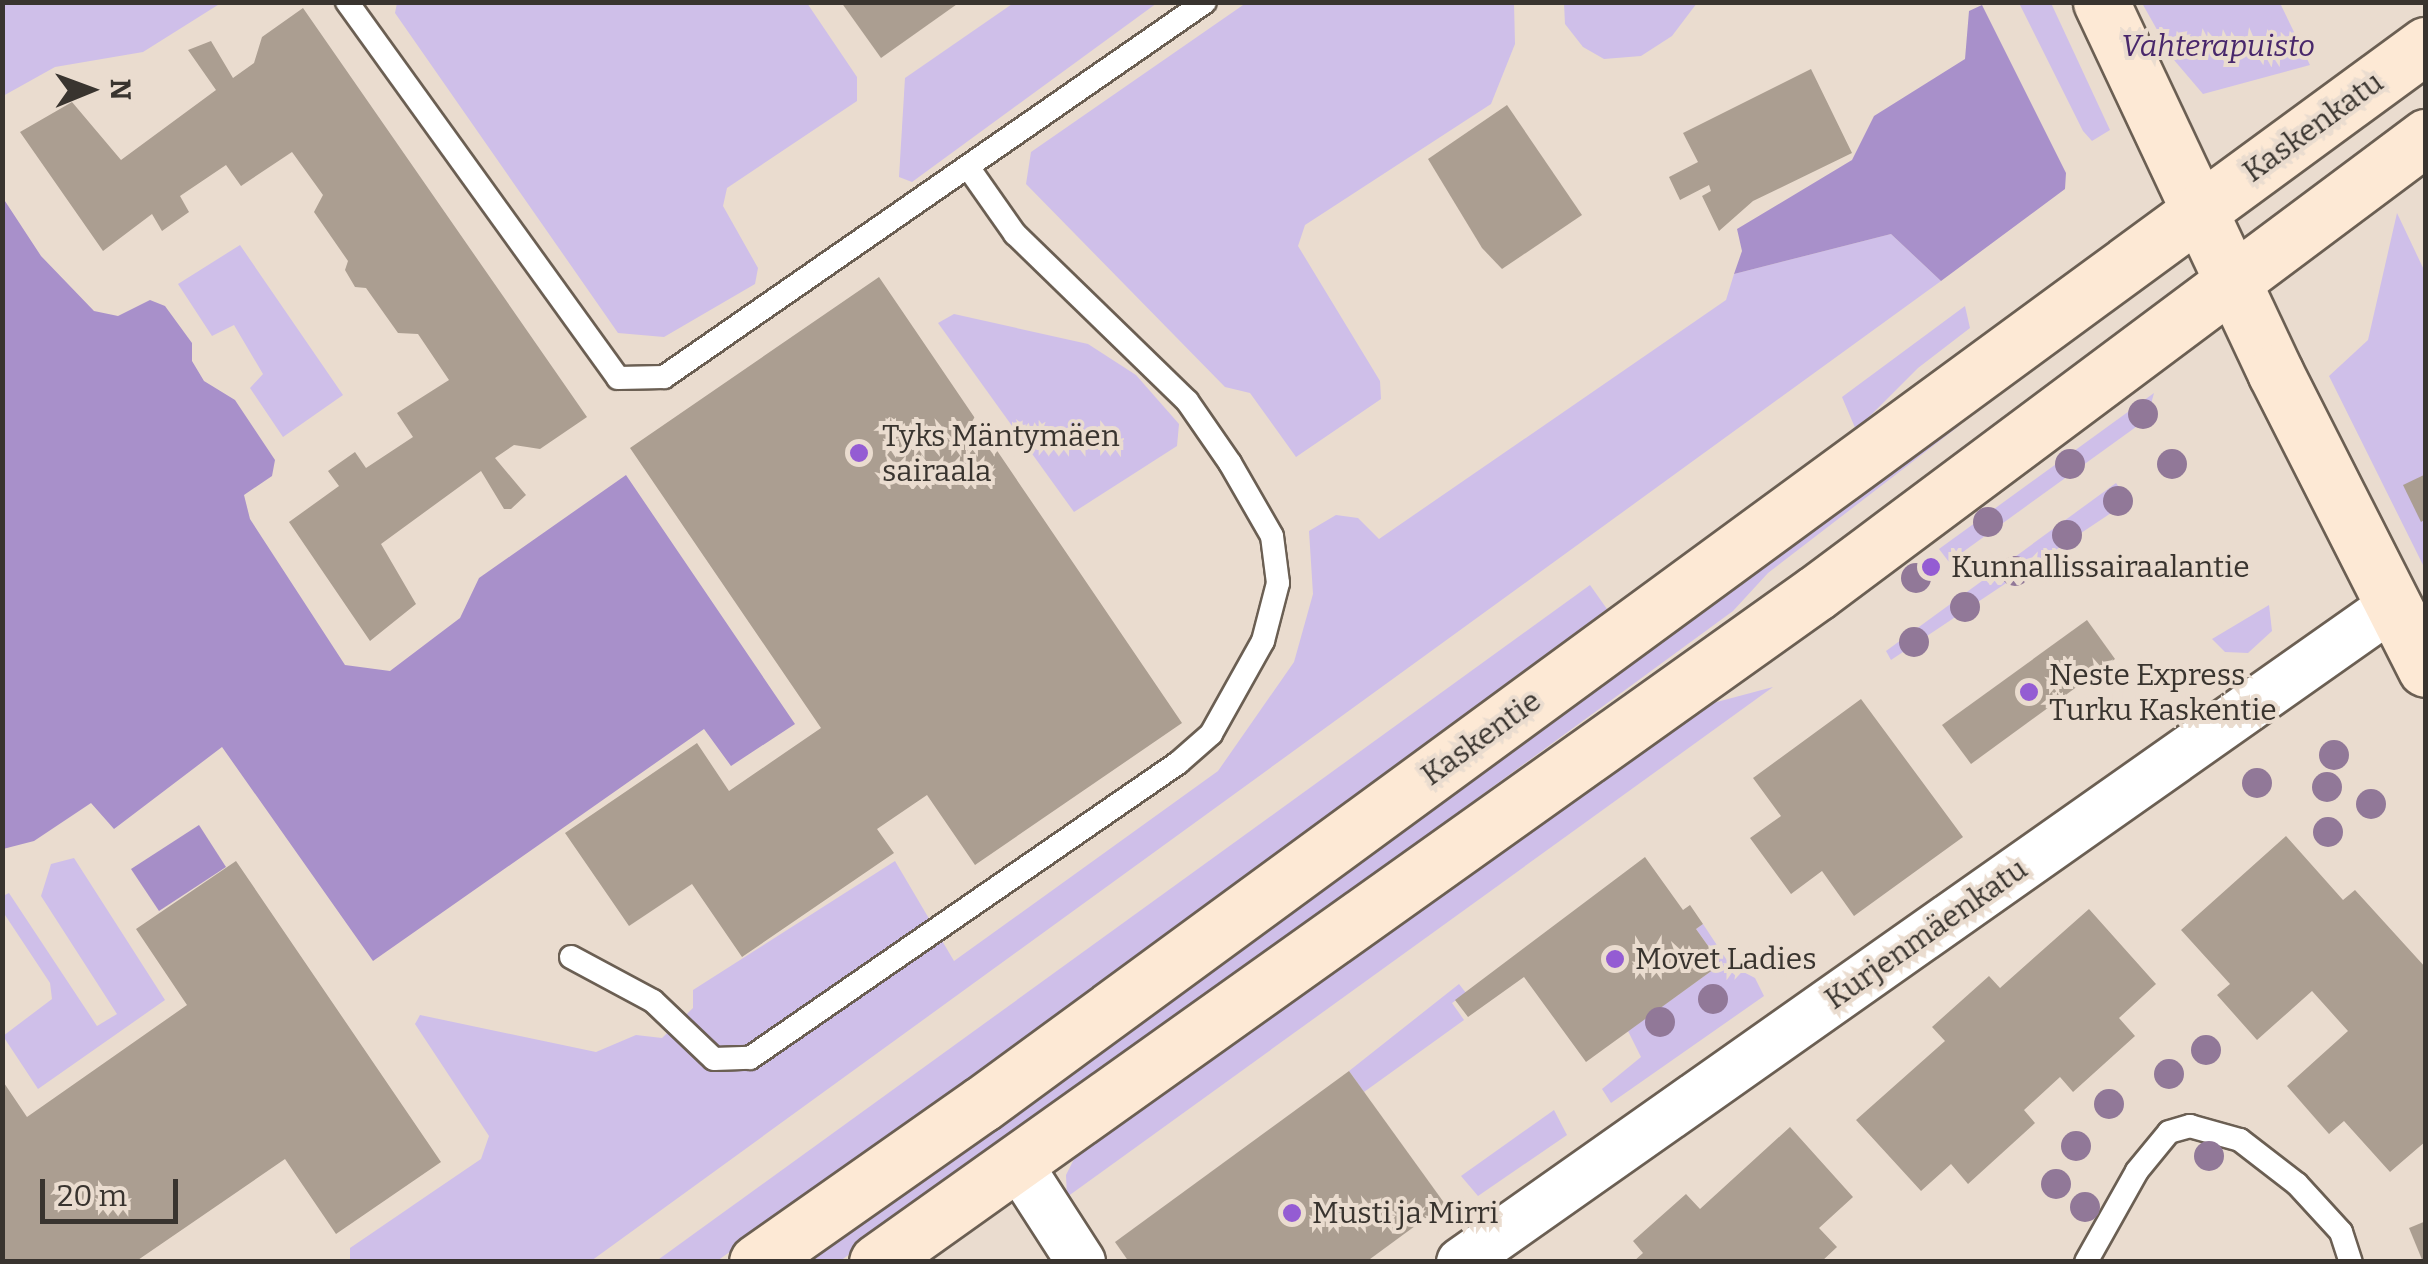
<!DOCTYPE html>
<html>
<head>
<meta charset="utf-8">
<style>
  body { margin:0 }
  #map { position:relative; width:2428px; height:1264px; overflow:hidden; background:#eadccf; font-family:Bitter,serif }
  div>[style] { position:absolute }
  .green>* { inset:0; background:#cfbfe9 }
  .forest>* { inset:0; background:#a890ca }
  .water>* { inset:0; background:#a68ec7 }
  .building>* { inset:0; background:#ab9e91 }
  .roads { filter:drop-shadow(2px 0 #6b5f53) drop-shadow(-2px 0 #6b5f53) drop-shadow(0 2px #6b5f53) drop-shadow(0 -2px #6b5f53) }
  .lane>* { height:22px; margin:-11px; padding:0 11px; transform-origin:11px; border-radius:11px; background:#fff }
  .street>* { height:48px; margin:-24px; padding:0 24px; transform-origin:24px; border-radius:24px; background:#fff }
  .secondary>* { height:55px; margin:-27.5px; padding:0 27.5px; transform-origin:27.5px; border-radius:27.5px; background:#fde9d5 }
  .trees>* { width:30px; height:30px; margin:-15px; border-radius:50%; background:#917898 }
  .dots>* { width:28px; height:28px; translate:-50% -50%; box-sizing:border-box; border:5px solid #eadccf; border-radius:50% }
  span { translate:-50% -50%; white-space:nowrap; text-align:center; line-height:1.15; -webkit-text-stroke:8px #eadccf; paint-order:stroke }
  .park-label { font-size:30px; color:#48276b; font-style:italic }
  .street-label { font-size:30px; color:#39342f }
  .poi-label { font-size:30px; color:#39342f }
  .left { translate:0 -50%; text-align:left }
  .frame { position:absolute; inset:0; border:5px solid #39342f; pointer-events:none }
  .north { position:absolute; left:40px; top:40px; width:100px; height:100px; -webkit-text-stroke:8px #eadccf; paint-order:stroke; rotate:89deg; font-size:28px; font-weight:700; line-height:40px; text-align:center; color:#39342f }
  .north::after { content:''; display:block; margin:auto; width:35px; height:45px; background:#39342f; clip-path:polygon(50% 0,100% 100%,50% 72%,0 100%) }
  .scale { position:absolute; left:40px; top:1179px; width:138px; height:45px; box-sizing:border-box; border:5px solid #39342f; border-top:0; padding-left:12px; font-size:30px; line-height:35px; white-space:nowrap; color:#39342f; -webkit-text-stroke:8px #eadccf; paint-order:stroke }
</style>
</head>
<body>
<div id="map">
  <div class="green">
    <i style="clip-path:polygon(3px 2px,221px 2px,221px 3px,143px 52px,55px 67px,3px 96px)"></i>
    <i style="clip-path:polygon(1015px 2px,1157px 3px,912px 182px,899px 177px,905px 78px)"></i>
    <i style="clip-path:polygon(397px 3px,807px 3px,857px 77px,857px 101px,727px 188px,723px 206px,758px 268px,755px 284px,664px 337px,618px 333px,395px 13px)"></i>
    <i style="clip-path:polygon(1246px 3px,1514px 3px,1515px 44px,1491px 104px,1305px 225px,1298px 246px,1380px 381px,1381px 399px,1296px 457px,1250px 393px,1225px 387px,1026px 184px,1031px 152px)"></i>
    <i style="clip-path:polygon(1564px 3px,1564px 2px,1697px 3px,1672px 36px,1641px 56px,1604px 59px,1583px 47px,1565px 24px)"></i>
    <i style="clip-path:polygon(2019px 3px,2051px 3px,2110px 130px,2092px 141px,2083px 131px)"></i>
    <i style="clip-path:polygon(2142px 3px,2280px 3px,2310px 65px,2203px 94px,2174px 60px)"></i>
    <i style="clip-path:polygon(2397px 213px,2425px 272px,2425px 569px,2329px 376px,2368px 340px)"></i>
    <i style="clip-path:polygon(1891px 234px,1941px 281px,591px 1261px,350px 1262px,350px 1248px,481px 1159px,489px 1136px,415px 1024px,420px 1015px,596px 1052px,636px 1035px,662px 1038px,693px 1008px,693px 990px,895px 861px,954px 961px,1218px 771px,1294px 662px,1313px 594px,1309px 531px,1336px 515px,1358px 518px,1379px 539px,1726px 300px,1734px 274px)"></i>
    <i style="clip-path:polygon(240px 245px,343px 395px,283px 437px,250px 388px,263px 374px,234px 325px,212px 336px,178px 284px)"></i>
    <i style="clip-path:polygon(1965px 306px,1970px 328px,1918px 368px,1856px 430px,1842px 397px)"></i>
    <i style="clip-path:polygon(954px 314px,1088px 344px,1136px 375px,1179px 424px,1177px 446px,1074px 512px,938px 323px)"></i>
    <i style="clip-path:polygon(2154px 393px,2147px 419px,1949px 562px,1939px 549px)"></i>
    <i style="clip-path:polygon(1955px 421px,1959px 426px,1768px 573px,1733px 611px,1003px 1145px,840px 1261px,798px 1262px)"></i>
    <i style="clip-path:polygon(2116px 483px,2129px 501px,1891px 660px,1886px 651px)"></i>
    <i style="clip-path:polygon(1590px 585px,1607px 609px,844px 1171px,717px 1261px,655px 1262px)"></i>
    <i style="clip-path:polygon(2269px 605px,2272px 631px,2248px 653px,2225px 652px,2212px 639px)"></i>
    <i style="clip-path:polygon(1773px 687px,1067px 1197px,1066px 1175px,1075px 1157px,1560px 800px,1713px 703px)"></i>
    <i style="clip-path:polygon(74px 858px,165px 1000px,38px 1089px,3px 1036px,52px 999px,50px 983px,3px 912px,3px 896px,9px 893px,97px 1026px,117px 1014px,41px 896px,51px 864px)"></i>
    <i style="clip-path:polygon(1703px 924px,1730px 965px,1755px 978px,1764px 996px,1611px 1103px,1602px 1089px,1641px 1057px,1628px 1031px,1721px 964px,1696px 929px)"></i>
    <i style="clip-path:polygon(1459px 984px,1466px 993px,1452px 1003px,1464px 1020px,1364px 1092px,1349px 1071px)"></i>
    <i style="clip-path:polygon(1554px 1110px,1567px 1135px,1478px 1196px,1461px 1176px)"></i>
  </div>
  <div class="forest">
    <i style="clip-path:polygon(1982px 5px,2066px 173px,2065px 189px,1941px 281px,1891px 234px,1734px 274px,1742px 251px,1737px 229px,1852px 160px,1874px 116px,1965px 59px,1969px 11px)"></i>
    <i style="clip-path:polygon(3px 198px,41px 256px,94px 311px,118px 316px,150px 300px,165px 306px,192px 343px,192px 361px,204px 381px,235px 400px,275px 460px,272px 476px,244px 495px,250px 519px,345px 665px,390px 671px,460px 618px,479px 578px,626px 475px,795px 724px,731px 766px,704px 729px,373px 961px,222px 747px,114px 829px,91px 803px,34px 841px,3px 849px)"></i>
  </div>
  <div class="water">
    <i style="clip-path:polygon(199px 825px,226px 867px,159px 911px,131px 869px)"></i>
  </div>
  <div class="building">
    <i style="clip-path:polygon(841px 2px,960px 2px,881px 58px)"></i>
    <i style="clip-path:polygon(303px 8px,587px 417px,540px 449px,514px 445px,495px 458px,526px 495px,511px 509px,504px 509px,481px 471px,381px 544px,416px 604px,370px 641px,289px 522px,339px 486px,328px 471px,355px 452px,366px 468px,413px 437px,397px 413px,449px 380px,418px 334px,398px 333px,366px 288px,355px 287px,345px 270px,348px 261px,314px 212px,323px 195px,292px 152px,241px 186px,226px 165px,180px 196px,189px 212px,162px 231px,152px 214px,103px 251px,20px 132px,72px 102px,121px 160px,216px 90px,188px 50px,211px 41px,233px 78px,254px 63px,262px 37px)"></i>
    <i style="clip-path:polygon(1811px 69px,1852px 153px,1753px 201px,1719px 231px,1702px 196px,1711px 191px,1709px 185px,1680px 200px,1669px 177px,1698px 162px,1683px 133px)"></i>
    <i style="clip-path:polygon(1507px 105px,1582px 215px,1502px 269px,1482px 248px,1428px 159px)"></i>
    <i style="clip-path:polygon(879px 277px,1182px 723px,975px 865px,927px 795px,877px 829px,894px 853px,742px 957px,692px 884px,629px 926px,565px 833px,697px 743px,729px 791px,821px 728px,630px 448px)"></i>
    <i style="clip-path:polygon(2426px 474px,2426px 519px,2421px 522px,2403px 485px)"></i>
    <i style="clip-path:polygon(2087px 620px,2115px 659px,1971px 764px,1942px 725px)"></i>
    <i style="clip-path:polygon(1861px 699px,1963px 837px,1854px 916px,1822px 871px,1791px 894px,1750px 838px,1781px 816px,1753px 778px)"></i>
    <i style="clip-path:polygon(2286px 836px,2343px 900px,2355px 890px,2426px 968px,2426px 1141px,2390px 1172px,2344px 1121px,2329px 1134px,2287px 1086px,2348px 1031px,2312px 991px,2257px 1040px,2217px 995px,2230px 984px,2181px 930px)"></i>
    <i style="clip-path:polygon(1645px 857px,1683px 910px,1690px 905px,1703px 924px,1696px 929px,1721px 964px,1586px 1062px,1524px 977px,1468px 1017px,1455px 1000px)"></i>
    <i style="clip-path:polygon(236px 861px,441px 1162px,336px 1234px,285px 1159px,135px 1262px,2px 1262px,2px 1080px,27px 1117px,187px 1005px,136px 929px)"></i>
    <i style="clip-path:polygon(2089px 909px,2156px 984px,2119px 1018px,2135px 1036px,2073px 1092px,2060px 1077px,2024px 1110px,2035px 1123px,1968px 1184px,1951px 1164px,1921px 1191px,1856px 1120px,1945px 1041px,1932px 1027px,1989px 976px,2000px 988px)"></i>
    <i style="clip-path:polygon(1349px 1071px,1445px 1204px,1366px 1262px,1129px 1262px,1115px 1242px)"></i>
    <i style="clip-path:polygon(1790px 1127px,1853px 1197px,1819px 1228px,1837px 1247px,1821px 1262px,1633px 1262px,1643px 1253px,1633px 1241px,1686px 1194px,1700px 1209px)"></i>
    <i style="clip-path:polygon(2426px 1221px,2426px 1262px,2423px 1262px,2409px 1228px)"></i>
  </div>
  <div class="roads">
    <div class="lane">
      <i style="left:347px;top:2px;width:463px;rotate:54.2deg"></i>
      <i style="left:618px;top:378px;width:46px;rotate:-1.2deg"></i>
      <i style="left:664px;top:377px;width:658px;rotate:-34.73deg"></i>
      <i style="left:571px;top:957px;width:93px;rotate:28.2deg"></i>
      <i style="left:653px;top:1001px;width:84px;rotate:43.6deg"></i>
      <i style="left:714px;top:1059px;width:36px;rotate:-2deg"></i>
      <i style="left:750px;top:1058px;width:520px;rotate:-34.58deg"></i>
      <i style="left:1178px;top:763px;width:44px;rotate:-41.3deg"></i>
      <i style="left:1211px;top:734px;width:107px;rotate:-60.8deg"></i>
      <i style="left:1263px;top:641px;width:60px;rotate:-75.5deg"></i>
      <i style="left:1278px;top:583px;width:47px;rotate:-97.3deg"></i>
      <i style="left:1272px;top:536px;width:84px;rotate:-119.9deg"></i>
      <i style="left:1230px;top:463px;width:75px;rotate:-124.7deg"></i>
      <i style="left:1187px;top:401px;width:240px;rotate:-135.8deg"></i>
      <i style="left:1015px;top:234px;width:78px;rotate:-125.1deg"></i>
      <i style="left:2086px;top:1262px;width:104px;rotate:-60.7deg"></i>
      <i style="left:2137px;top:1171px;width:50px;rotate:-50.6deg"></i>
      <i style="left:2169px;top:1132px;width:22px;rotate:-16deg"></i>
      <i style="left:2190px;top:1126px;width:52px;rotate:15.6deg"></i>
      <i style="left:2240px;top:1140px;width:72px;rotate:37.7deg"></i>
      <i style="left:2297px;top:1184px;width:65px;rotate:47.5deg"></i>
      <i style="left:2341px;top:1232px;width:32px;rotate:72deg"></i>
    </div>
    <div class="street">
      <i style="left:1016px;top:1161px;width:120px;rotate:57.2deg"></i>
      <i style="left:1461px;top:1262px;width:1138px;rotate:-35.16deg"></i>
    </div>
    <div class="secondary">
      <i style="left:2101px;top:2px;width:409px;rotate:64.8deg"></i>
      <i style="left:2275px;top:372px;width:333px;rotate:63.1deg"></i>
      <i style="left:757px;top:1262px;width:275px;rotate:-35.1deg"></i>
      <i style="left:982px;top:1104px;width:1791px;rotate:-36.26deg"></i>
      <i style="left:877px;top:1262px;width:1153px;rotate:-35.47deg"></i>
      <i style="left:1816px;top:593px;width:762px;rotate:-36.78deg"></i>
    </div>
  </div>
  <div class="trees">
    <i style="left:2143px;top:414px"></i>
    <i style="left:2070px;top:464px"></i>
    <i style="left:2172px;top:464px"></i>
    <i style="left:2118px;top:501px"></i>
    <i style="left:1988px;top:522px"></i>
    <i style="left:2067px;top:535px"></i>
    <i style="left:2015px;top:571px"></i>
    <i style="left:1916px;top:578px"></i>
    <i style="left:1965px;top:607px"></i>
    <i style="left:1914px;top:642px"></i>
    <i style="left:2334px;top:755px"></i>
    <i style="left:2257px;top:783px"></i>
    <i style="left:2327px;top:787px"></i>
    <i style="left:2371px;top:804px"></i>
    <i style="left:2328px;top:832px"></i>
    <i style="left:1713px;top:999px"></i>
    <i style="left:1660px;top:1022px"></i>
    <i style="left:2206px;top:1050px"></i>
    <i style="left:2169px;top:1074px"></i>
    <i style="left:2109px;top:1104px"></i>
    <i style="left:2076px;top:1146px"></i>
    <i style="left:2209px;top:1156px"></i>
    <i style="left:2056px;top:1184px"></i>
    <i style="left:2085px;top:1207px"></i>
  </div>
  <div class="dots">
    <i style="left:859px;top:453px;background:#945cd3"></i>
    <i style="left:1931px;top:567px;background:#945cd3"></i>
    <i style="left:2029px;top:692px;background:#945cd3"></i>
    <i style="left:1615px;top:959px;background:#945cd3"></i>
    <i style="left:1292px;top:1213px;background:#945cd3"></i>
  </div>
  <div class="park-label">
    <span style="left:2218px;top:46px">Vahterapuisto</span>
  </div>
  <div class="street-label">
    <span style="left:2313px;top:127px;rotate:-36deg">Kaskenkatu</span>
    <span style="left:1481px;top:738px;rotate:-36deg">Kaskentie</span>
    <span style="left:1926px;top:934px;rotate:-35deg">Kurjenmäenkatu</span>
  </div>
  <div class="poi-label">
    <span class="left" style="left:882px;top:453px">Tyks Mäntymäen<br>sairaala</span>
    <span class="left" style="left:1951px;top:567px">Kunnallissairaalantie</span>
    <span class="left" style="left:2049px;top:692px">Neste Express<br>Turku Kaskentie</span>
    <span class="left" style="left:1635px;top:959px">Movet Ladies</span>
    <span class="left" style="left:1312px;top:1213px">Musti ja Mirri</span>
  </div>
  <div class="frame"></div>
  <div class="north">N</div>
  <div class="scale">20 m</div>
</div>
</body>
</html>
